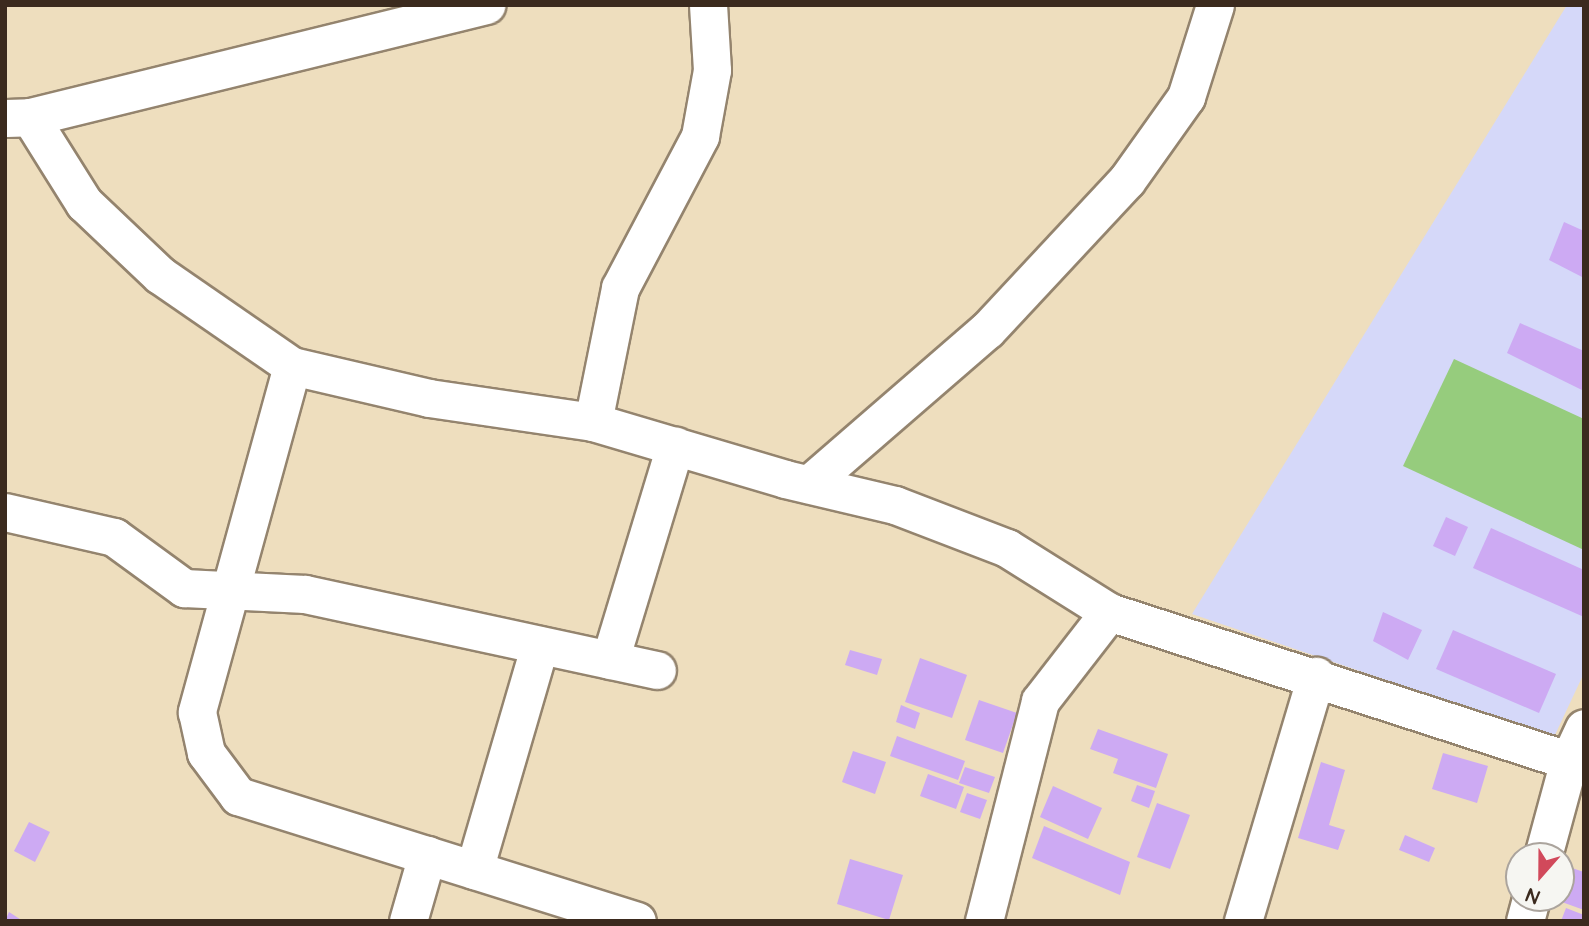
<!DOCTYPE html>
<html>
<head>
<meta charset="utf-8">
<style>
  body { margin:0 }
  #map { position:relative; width:1589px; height:926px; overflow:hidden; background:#eedebe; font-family:"Architects Daughter",sans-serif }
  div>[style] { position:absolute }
  .built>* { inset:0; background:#d5d8f9 }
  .green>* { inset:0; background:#96cc7d }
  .building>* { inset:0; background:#cdaaf3 }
  .roads { filter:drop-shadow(2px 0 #94846e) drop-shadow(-2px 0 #94846e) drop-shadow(0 2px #94846e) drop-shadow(0 -2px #94846e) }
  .minor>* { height:37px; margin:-18.5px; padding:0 18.5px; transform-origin:18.5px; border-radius:18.5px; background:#fff }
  span { translate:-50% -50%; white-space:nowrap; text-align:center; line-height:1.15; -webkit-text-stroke:5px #f6f6f2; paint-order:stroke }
  .frame { position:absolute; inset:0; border:7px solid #3b2a1e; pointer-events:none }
  .north { position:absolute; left:1505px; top:842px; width:70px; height:70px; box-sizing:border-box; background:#f6f6f2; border:2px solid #aba49d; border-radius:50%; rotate:201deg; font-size:19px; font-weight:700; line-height:28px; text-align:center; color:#3b2a1e }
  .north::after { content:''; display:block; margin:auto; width:24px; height:32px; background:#d1495b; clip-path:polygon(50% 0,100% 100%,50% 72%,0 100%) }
</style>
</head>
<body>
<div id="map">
  <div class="built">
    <i style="clip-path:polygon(1567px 5px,1584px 5px,1584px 673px,1554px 737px,1192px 614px)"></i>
  </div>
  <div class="green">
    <i style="clip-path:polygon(1454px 359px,1584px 419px,1584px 550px,1403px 466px)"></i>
  </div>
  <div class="building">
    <i style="clip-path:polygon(1564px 222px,1584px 231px,1584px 278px,1549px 260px)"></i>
    <i style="clip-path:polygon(1520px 323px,1584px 351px,1584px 391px,1507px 353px)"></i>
    <i style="clip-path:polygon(1446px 517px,1468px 527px,1455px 556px,1433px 546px)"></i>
    <i style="clip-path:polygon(1491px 528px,1584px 570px,1584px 617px,1473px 568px)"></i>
    <i style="clip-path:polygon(1383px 612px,1422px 630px,1408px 660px,1373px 641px)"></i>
    <i style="clip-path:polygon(1453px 630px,1556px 674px,1539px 713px,1436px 669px)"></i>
    <i style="clip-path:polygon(850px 650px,882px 659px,877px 675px,845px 665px)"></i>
    <i style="clip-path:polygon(920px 658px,967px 675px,952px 718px,905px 702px)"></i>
    <i style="clip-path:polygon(979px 700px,1017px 713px,1003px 753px,965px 740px)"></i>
    <i style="clip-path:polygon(901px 705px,920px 713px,915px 729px,896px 722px)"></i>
    <i style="clip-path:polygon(1098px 729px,1168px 754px,1156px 788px,1113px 773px,1118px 759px,1090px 749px)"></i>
    <i style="clip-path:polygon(897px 736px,965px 761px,958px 780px,890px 756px)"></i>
    <i style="clip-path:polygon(853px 751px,886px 762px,875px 794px,842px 782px)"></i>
    <i style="clip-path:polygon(1443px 753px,1488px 766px,1477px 803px,1432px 789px)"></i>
    <i style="clip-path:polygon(1321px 762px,1345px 770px,1329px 825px,1345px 830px,1338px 850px,1298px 838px)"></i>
    <i style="clip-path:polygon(965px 767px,995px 777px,989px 793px,959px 783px)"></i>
    <i style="clip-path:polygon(928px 774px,964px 787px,956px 809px,920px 796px)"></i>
    <i style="clip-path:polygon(1137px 785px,1155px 791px,1149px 808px,1131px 801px)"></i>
    <i style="clip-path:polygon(1053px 786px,1102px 808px,1088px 839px,1040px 817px)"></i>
    <i style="clip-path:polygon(967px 793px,987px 800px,980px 819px,960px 812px)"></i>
    <i style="clip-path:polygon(1157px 803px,1190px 815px,1170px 869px,1137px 857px)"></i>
    <i style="clip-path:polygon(29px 822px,50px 832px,35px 862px,14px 851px)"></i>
    <i style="clip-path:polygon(1044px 826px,1130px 862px,1120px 895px,1032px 858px)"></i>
    <i style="clip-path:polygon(1405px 835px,1435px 848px,1429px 862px,1399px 850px)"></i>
    <i style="clip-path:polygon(850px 859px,903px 875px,889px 920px,837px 904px)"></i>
    <i style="clip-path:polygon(1572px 868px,1584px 872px,1584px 910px,1559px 901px)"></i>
    <i style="clip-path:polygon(1566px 908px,1584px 915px,1584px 921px,1561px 921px)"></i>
    <i style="clip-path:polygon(9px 912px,23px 921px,5px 921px)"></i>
  </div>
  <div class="roads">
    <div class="minor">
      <i style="left:30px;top:117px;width:102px;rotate:57.9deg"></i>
      <i style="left:84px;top:203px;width:105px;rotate:43.5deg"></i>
      <i style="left:160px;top:275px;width:160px;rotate:34.6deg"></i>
      <i style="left:292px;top:366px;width:141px;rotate:13.1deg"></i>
      <i style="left:429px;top:398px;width:166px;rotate:8.3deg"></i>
      <i style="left:593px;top:422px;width:200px;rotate:16.5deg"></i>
      <i style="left:785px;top:479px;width:113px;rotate:13.3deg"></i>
      <i style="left:895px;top:505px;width:120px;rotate:21deg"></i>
      <i style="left:1007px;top:548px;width:120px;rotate:32.1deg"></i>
      <i style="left:1109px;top:612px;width:499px;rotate:17.9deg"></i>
      <i style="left:6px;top:118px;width:24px;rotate:-2deg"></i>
      <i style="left:30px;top:117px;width:470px;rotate:-13.8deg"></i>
      <i style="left:292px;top:366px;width:359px;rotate:105.4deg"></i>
      <i style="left:197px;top:712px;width:42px;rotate:77.6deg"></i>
      <i style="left:206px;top:753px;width:54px;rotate:53.3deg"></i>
      <i style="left:238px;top:796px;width:418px;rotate:17.4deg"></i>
      <i style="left:593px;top:422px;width:137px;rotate:-78.6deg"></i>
      <i style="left:620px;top:288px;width:172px;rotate:-62.2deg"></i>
      <i style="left:700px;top:136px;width:67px;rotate:-79.7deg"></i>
      <i style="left:712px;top:70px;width:65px;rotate:-93.5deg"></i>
      <i style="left:809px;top:484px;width:235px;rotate:-40.9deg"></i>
      <i style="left:987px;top:330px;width:205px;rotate:-47deg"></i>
      <i style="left:1127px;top:180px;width:102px;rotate:-54.6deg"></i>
      <i style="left:1186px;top:97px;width:96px;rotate:-72.5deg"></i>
      <i style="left:5px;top:512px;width:112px;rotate:12.9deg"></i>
      <i style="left:114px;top:537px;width:87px;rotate:36.1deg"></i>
      <i style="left:184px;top:588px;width:121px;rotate:2.8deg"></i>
      <i style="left:305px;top:594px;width:360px;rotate:12.2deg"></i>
      <i style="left:610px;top:660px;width:224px;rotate:-73.1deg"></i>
      <i style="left:1543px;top:856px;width:99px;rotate:-74.8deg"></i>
      <i style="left:1569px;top:760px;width:35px;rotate:-65deg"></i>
      <i style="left:474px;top:870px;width:234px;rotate:-73.7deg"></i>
      <i style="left:408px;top:921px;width:69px;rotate:-73.9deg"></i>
      <i style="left:984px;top:921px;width:227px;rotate:-75.7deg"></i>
      <i style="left:1040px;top:701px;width:113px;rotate:-52.2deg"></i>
      <i style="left:1243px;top:921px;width:256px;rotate:-73.4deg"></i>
      <i style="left:1525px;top:921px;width:24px;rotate:-75deg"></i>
    </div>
  </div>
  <div class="frame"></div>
  <div class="north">N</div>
</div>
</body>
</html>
